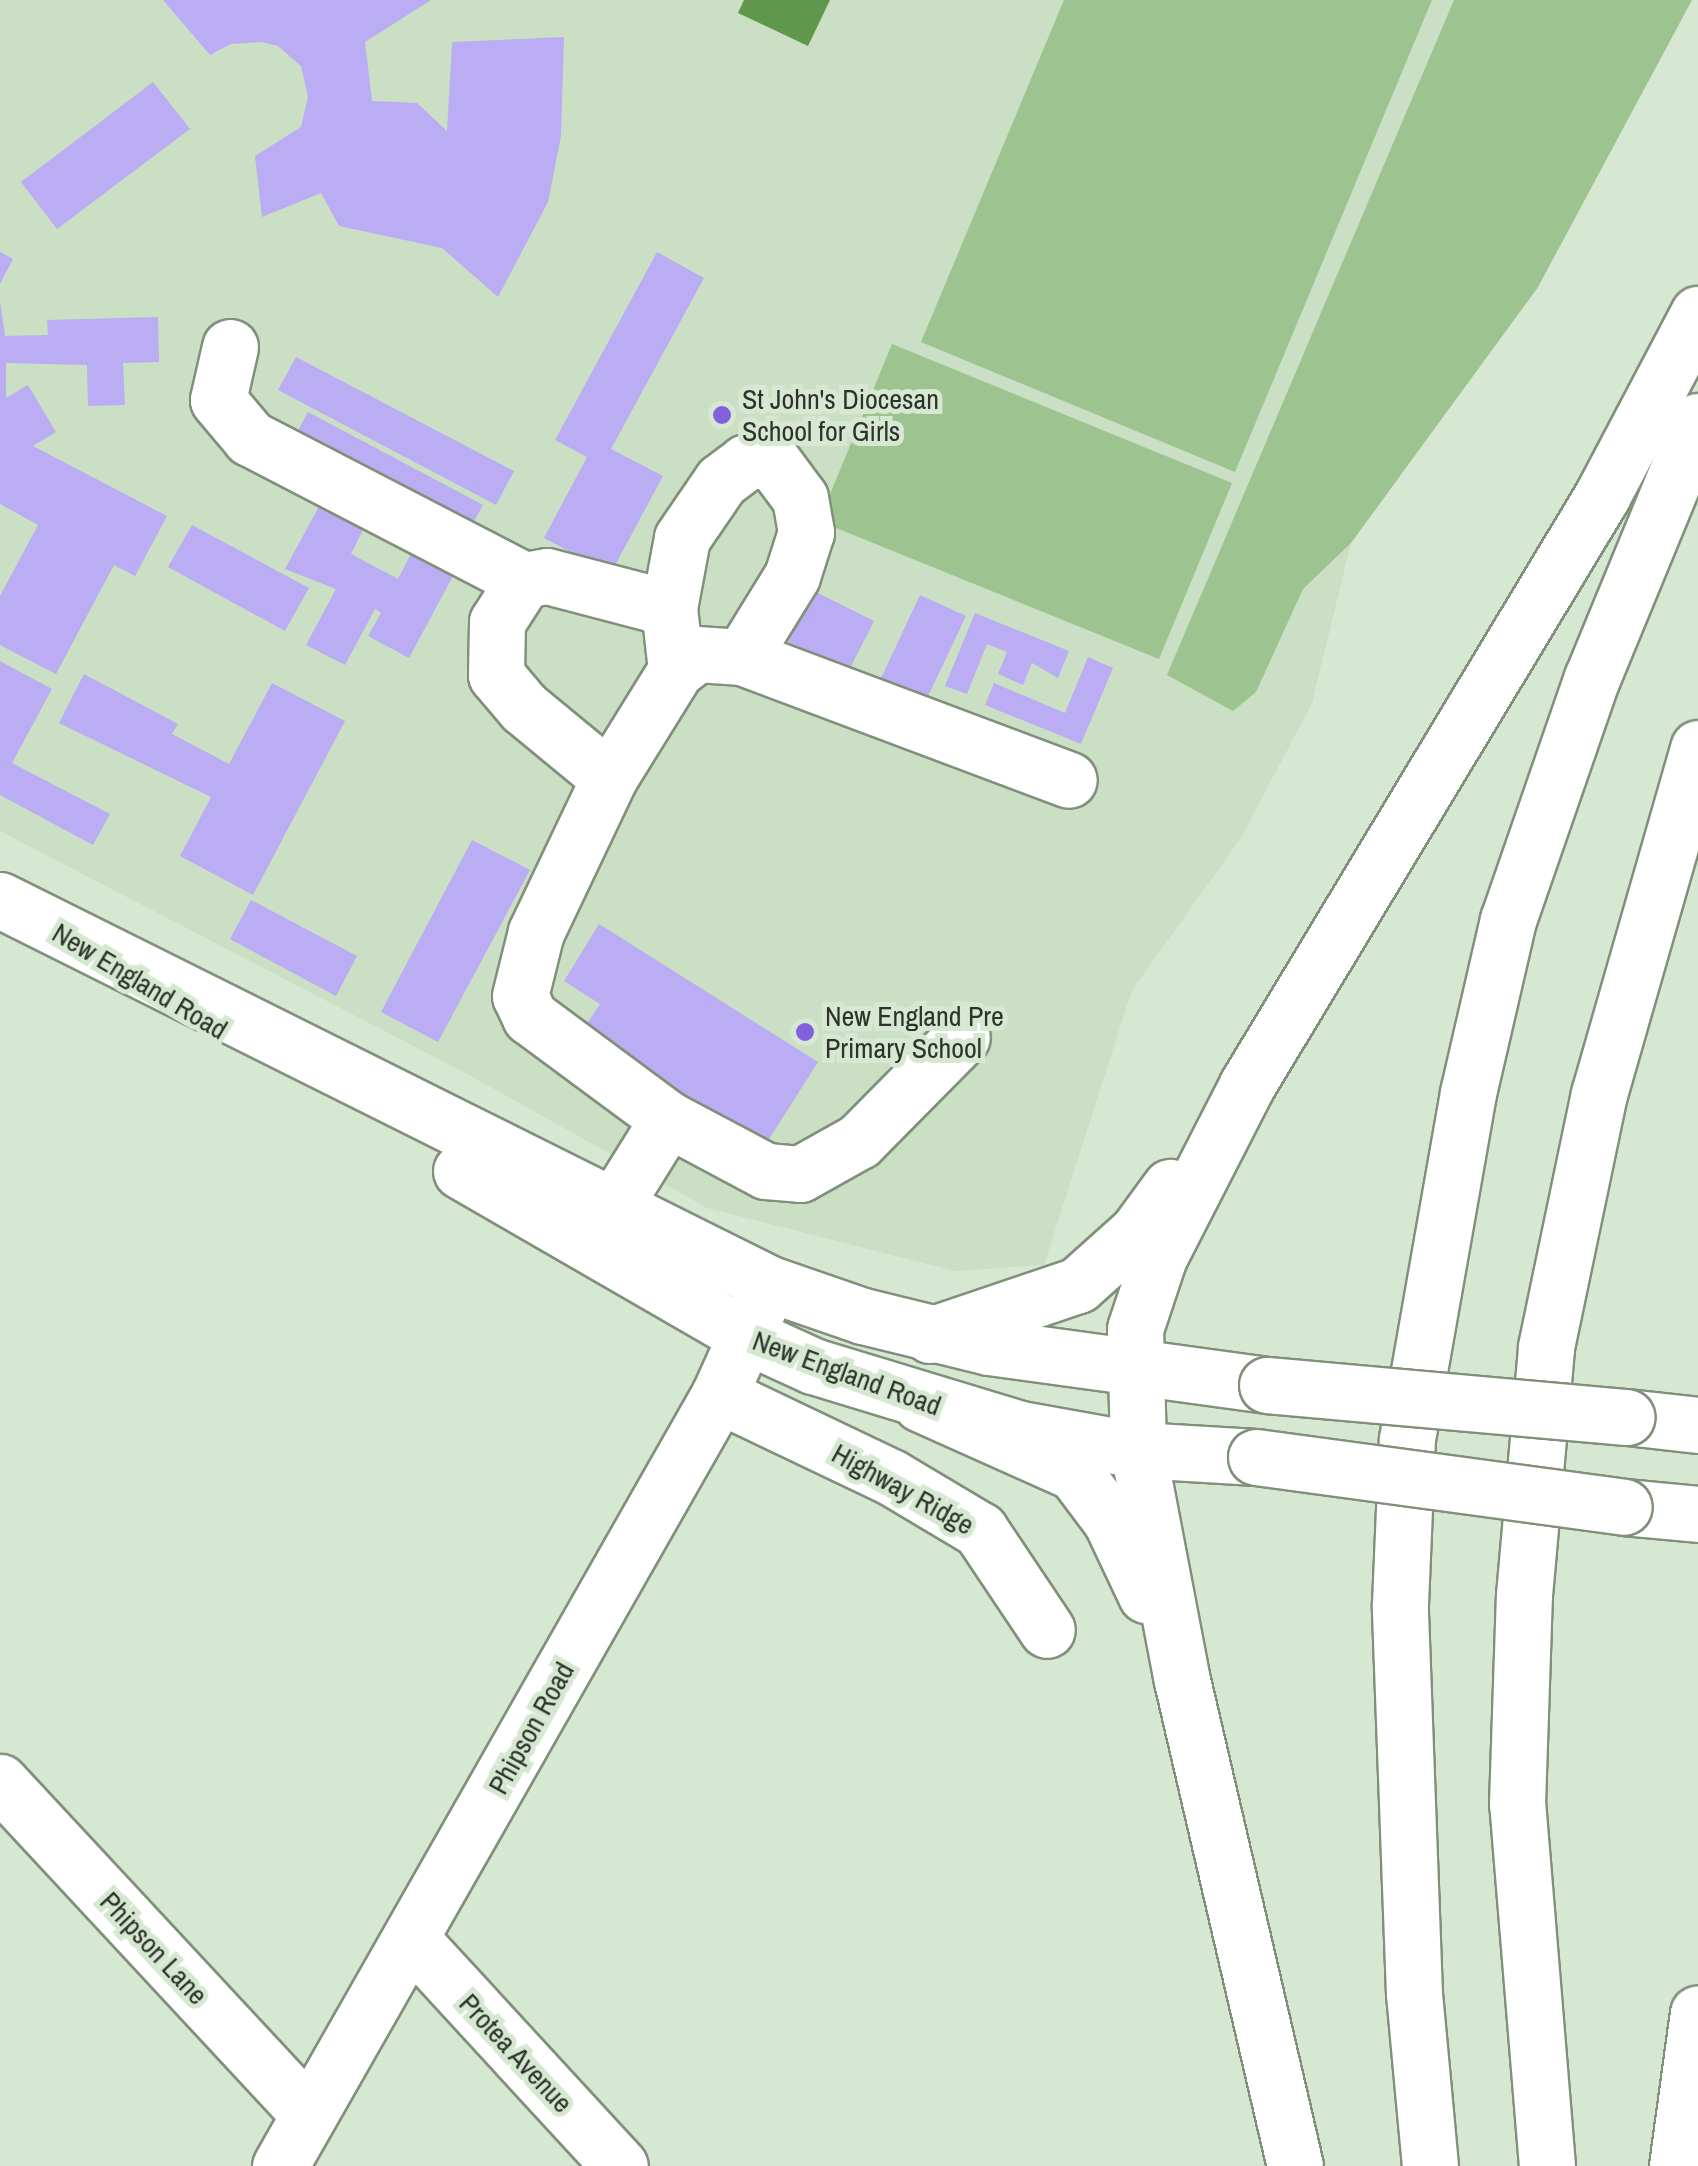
<!DOCTYPE html>
<html>
<head>
<meta charset="utf-8">
<style>
  body { margin:0 }
  #map { position:relative; width:1698px; height:2166px; overflow:hidden; background:#d7e8d2; font-family:"Archivo Narrow",sans-serif }
  div>[style] { position:absolute }
  .built>* { inset:0; background:#cadfc3 }
  .green>* { inset:0; background:#9dc391 }
  .water>* { inset:0; background:#5f984c }
  .building>* { inset:0; background:#baadf3 }
  .roads { filter:drop-shadow(2px 0 #80907b) drop-shadow(-2px 0 #80907b) drop-shadow(0 2px #80907b) drop-shadow(0 -2px #80907b) }
  .minor>* { height:55px; margin:-27.5px; padding:0 27.5px; transform-origin:27.5px; border-radius:27.5px; background:#fff }
  .highway>* { height:55px; margin:-27.5px; padding:0 27.5px; transform-origin:27.5px; border-radius:27.5px; background:#fff }
  .bridges { filter:drop-shadow(2px 0 #80907b) drop-shadow(-2px 0 #80907b) drop-shadow(0 2px #80907b) drop-shadow(0 -2px #80907b) }
  .minor-bridge>* { height:55px; margin:-27.5px; padding:0 27.5px; transform-origin:27.5px; border-radius:27.5px; background:#fff }
  .dots>* { width:28px; height:28px; translate:-50% -50%; box-sizing:border-box; border:5px solid #d7e8d2; border-radius:50% }
  span { translate:-50% -50%; white-space:nowrap; text-align:center; line-height:1.15; -webkit-text-stroke:10px #d7e8d2; paint-order:stroke }
  .poi-label { font-size:28px; color:#2d332b }
  .left { translate:0 -50%; text-align:left }
  .street-label { font-size:28px; color:#2d332b }
</style>
</head>
<body>
<div id="map">
  <div class="built">
    <i style="clip-path:polygon(0 0,1692px 0,1538px 287px,1351px 543px,1312px 703px,1241px 838px,1132px 990px,1044px 1265px,955px 1271px,707px 1208px,469px 1075px,0 831px)"></i>
  </div>
  <div class="green">
    <i style="clip-path:polygon(1064px 0,1432px 0,1235px 472px,921px 342px)"></i>
    <i style="clip-path:polygon(1454px 0,1692px 0,1538px 287px,1351px 543px,1303px 589px,1256px 692px,1233px 711px,1167px 675px)"></i>
    <i style="clip-path:polygon(892px 344px,1232px 483px,1159px 659px,819px 521px)"></i>
  </div>
  <div class="water">
    <i style="clip-path:polygon(744px 0,830px 0,808px 46px,738px 13px)"></i>
  </div>
  <div class="building">
    <i style="clip-path:polygon(163px 0,431px 0,365px 42px,372px 101px,417px 103px,447px 131px,452px 42px,564px 37px,561px 136px,548px 202px,498px 297px,442px 248px,339px 226px,321px 193px,262px 217px,255px 156px,301px 127px,308px 97px,301px 66px,278px 46px,262px 42px,231px 44px,210px 55px)"></i>
    <i style="clip-path:polygon(153px 82px,190px 129px,57px 229px,21px 182px)"></i>
    <i style="clip-path:polygon(0 252px,13px 259px,0 284px)"></i>
    <i style="clip-path:polygon(657px 252px,704px 278px,611px 449px,663px 476px,611px 573px,544px 538px,587px 457px,555px 440px)"></i>
    <i style="clip-path:polygon(0 302px,5px 336px,48px 335px,47px 320px,158px 317px,159px 362px,123px 363px,125px 405px,88px 406px,87px 365px,6px 363px,6px 398px,28px 385px,56px 432px,33px 446px,167px 516px,135px 576px,114px 565px,56px 674px,0 645px,0 596px,38px 525px,0 504px)"></i>
    <i style="clip-path:polygon(296px 357px,514px 471px,496px 505px,278px 390px)"></i>
    <i style="clip-path:polygon(308px 412px,483px 505px,469px 530px,294px 438px)"></i>
    <i style="clip-path:polygon(322px 501px,366px 524px,351px 554px,398px 579px,412px 552px,454px 574px,409px 658px,368px 636px,381px 613px,375px 609px,345px 665px,306px 645px,336px 589px,285px 569px)"></i>
    <i style="clip-path:polygon(192px 525px,309px 588px,285px 631px,168px 567px)"></i>
    <i style="clip-path:polygon(814px 591px,874px 621px,846px 676px,786px 647px)"></i>
    <i style="clip-path:polygon(920px 595px,966px 616px,921px 711px,876px 689px)"></i>
    <i style="clip-path:polygon(975px 613px,1069px 651px,1058px 678px,1032px 663px,1023px 685px,998px 674px,1007px 652px,987px 644px,967px 694px,945px 686px)"></i>
    <i style="clip-path:polygon(1088px 657px,1113px 668px,1081px 744px,985px 705px,994px 683px,1065px 713px)"></i>
    <i style="clip-path:polygon(0 661px,52px 689px,12px 763px,110px 814px,93px 845px,0 795px)"></i>
    <i style="clip-path:polygon(84px 674px,178px 724px,172px 734px,229px 764px,272px 683px,345px 721px,253px 895px,180px 856px,211px 797px,59px 723px)"></i>
    <i style="clip-path:polygon(472px 840px,530px 870px,438px 1042px,381px 1012px)"></i>
    <i style="clip-path:polygon(251px 900px,357px 956px,336px 996px,230px 939px)"></i>
    <i style="clip-path:polygon(599px 924px,818px 1062px,764px 1147px,581px 1033px,600px 1004px,564px 981px)"></i>
  </div>
  <div class="roads">
    <div class="minor">
      <i style="left:230px;top:347px;width:54px;rotate:102.8deg"></i>
      <i style="left:218px;top:400px;width:50px;rotate:49.9deg"></i>
      <i style="left:250px;top:438px;width:309px;rotate:27.4deg"></i>
      <i style="left:676px;top:670px;width:62px;rotate:-96.4deg"></i>
      <i style="left:669px;top:608px;width:71px;rotate:-79.5deg"></i>
      <i style="left:682px;top:538px;width:69px;rotate:-55.6deg"></i>
      <i style="left:721px;top:481px;width:31px;rotate:-37deg"></i>
      <i style="left:746px;top:462px;width:25px;rotate:-7deg"></i>
      <i style="left:771px;top:459px;width:49px;rotate:53.4deg"></i>
      <i style="left:800px;top:498px;width:35px;rotate:80deg"></i>
      <i style="left:806px;top:532px;width:46px;rotate:107.7deg"></i>
      <i style="left:792px;top:576px;width:95px;rotate:121.7deg"></i>
      <i style="left:609px;top:778px;width:110px;rotate:-140.5deg"></i>
      <i style="left:524px;top:708px;width:43px;rotate:-130.3deg"></i>
      <i style="left:496px;top:675px;width:53px;rotate:-88.9deg"></i>
      <i style="left:497px;top:622px;width:50px;rotate:-57.3deg"></i>
      <i style="left:524px;top:580px;width:23px;rotate:-10deg"></i>
      <i style="left:547px;top:576px;width:126px;rotate:14.7deg"></i>
      <i style="left:0;top:900px;width:860px;rotate:26.51deg"></i>
      <i style="left:770px;top:1284px;width:98px;rotate:19deg"></i>
      <i style="left:863px;top:1316px;width:130px;rotate:13.8deg"></i>
      <i style="left:989px;top:1347px;width:281px;rotate:7.8deg"></i>
      <i style="left:668px;top:1119px;width:172px;rotate:-143.5deg"></i>
      <i style="left:530px;top:1017px;width:23px;rotate:-115deg"></i>
      <i style="left:520px;top:996px;width:66px;rotate:-76deg"></i>
      <i style="left:536px;top:932px;width:170px;rotate:-64.6deg"></i>
      <i style="left:609px;top:778px;width:127px;rotate:-58.2deg"></i>
      <i style="left:676px;top:670px;width:26px;rotate:-37deg"></i>
      <i style="left:697px;top:654px;width:45px;rotate:3.8deg"></i>
      <i style="left:742px;top:657px;width:349px;rotate:20.6deg"></i>
      <i style="left:461px;top:1171px;width:328px;rotate:30deg"></i>
      <i style="left:745px;top:1335px;width:75px;rotate:24.5deg"></i>
      <i style="left:813px;top:1366px;width:217px;rotate:16.9deg"></i>
      <i style="left:1021px;top:1429px;width:119px;rotate:10.2deg"></i>
      <i style="left:1138px;top:1450px;width:118px;rotate:3.4deg"></i>
      <i style="left:612px;top:1209px;width:106px;rotate:-58.1deg"></i>
      <i style="left:668px;top:1119px;width:111px;rotate:28deg"></i>
      <i style="left:766px;top:1171px;width:34px;rotate:5deg"></i>
      <i style="left:800px;top:1174px;width:68px;rotate:-29.2deg"></i>
      <i style="left:859px;top:1141px;width:146px;rotate:-45.3deg"></i>
      <i style="left:719px;top:1395px;width:191px;rotate:25.5deg"></i>
      <i style="left:891px;top:1477px;width:104px;rotate:30.8deg"></i>
      <i style="left:980px;top:1530px;width:120px;rotate:56.2deg"></i>
      <i style="left:1627px;top:1417px;width:71px;rotate:6.4deg"></i>
      <i style="left:1624px;top:1507px;width:74px;rotate:5.4deg"></i>
      <i style="left:0;top:1782px;width:453px;rotate:47.1deg"></i>
      <i style="left:412px;top:1940px;width:307px;rotate:47.4deg"></i>
      <i style="left:280px;top:2166px;width:887px;rotate:-60.34deg"></i>
      <i style="left:719px;top:1395px;width:100px;rotate:-65.7deg"></i>
    </div>
    <div class="highway">
      <i style="left:930px;top:1335px;width:156px;rotate:-18.7deg"></i>
      <i style="left:1078px;top:1285px;width:79px;rotate:-41.9deg"></i>
      <i style="left:1137px;top:1232px;width:56px;rotate:-53.7deg"></i>
      <i style="left:921px;top:1404px;width:169px;rotate:24.1deg"></i>
      <i style="left:1075px;top:1473px;width:60px;rotate:53.1deg"></i>
      <i style="left:1111px;top:1521px;width:82px;rotate:64.7deg"></i>
      <i style="left:1295px;top:2166px;width:498px;rotate:-103.1deg"></i>
      <i style="left:1182px;top:1681px;width:235px;rotate:-100.8deg"></i>
      <i style="left:1138px;top:1450px;width:121px;rotate:-91.4deg"></i>
      <i style="left:1135px;top:1329px;width:76px;rotate:-71.6deg"></i>
      <i style="left:1159px;top:1257px;width:193px;rotate:-62.9deg"></i>
      <i style="left:1247px;top:1085px;width:688px;rotate:-58.92deg"></i>
      <i style="left:1602px;top:496px;width:206px;rotate:-62.2deg"></i>
      <i style="left:1430px;top:2166px;width:173px;rotate:-95.3deg"></i>
      <i style="left:1414px;top:1994px;width:390px;rotate:-92.1deg"></i>
      <i style="left:1400px;top:1604px;width:165px;rotate:-87.6deg"></i>
      <i style="left:1407px;top:1439px;width:351px;rotate:-80deg"></i>
      <i style="left:1468px;top:1093px;width:178px;rotate:-77deg"></i>
      <i style="left:1508px;top:920px;width:256px;rotate:-70.9deg"></i>
      <i style="left:1592px;top:678px;width:278px;rotate:-67.6deg"></i>
      <i style="left:1547px;top:2166px;width:363px;rotate:-94.7deg"></i>
      <i style="left:1517px;top:1804px;width:209px;rotate:-88.1deg"></i>
      <i style="left:1524px;top:1595px;width:249px;rotate:-84.9deg"></i>
      <i style="left:1546px;top:1347px;width:258px;rotate:-78.2deg"></i>
      <i style="left:1599px;top:1094px;width:360px;rotate:-74deg"></i>
      <i style="left:1677px;top:2166px;width:154px;rotate:-82.2deg"></i>
    </div>
  </div>
  <div class="bridges">
    <div class="minor-bridge">
      <i style="left:1267px;top:1385px;width:361px;rotate:5.1deg"></i>
      <i style="left:1256px;top:1457px;width:371px;rotate:7.7deg"></i>
    </div>
  </div>
  <div class="dots">
    <i style="left:722px;top:415px;background:#8261dc"></i>
    <i style="left:805px;top:1032px;background:#8261dc"></i>
  </div>
  <div class="poi-label">
    <span class="left" style="left:742px;top:415px">St John's Diocesan<br>School for Girls</span>
    <span class="left" style="left:825px;top:1032px">New England Pre<br>Primary School</span>
  </div>
  <div class="street-label">
    <span style="left:140px;top:981px;rotate:31deg">New England Road</span>
    <span style="left:847px;top:1373px;rotate:20deg">New England Road</span>
    <span style="left:903px;top:1489px;rotate:29deg">Highway Ridge</span>
    <span style="left:531px;top:1728px;rotate:-61deg">Phipson Road</span>
    <span style="left:154px;top:1948px;rotate:47deg">Phipson Lane</span>
    <span style="left:516px;top:2053px;rotate:47deg">Protea Avenue</span>
  </div>
</div>
</body>
</html>
